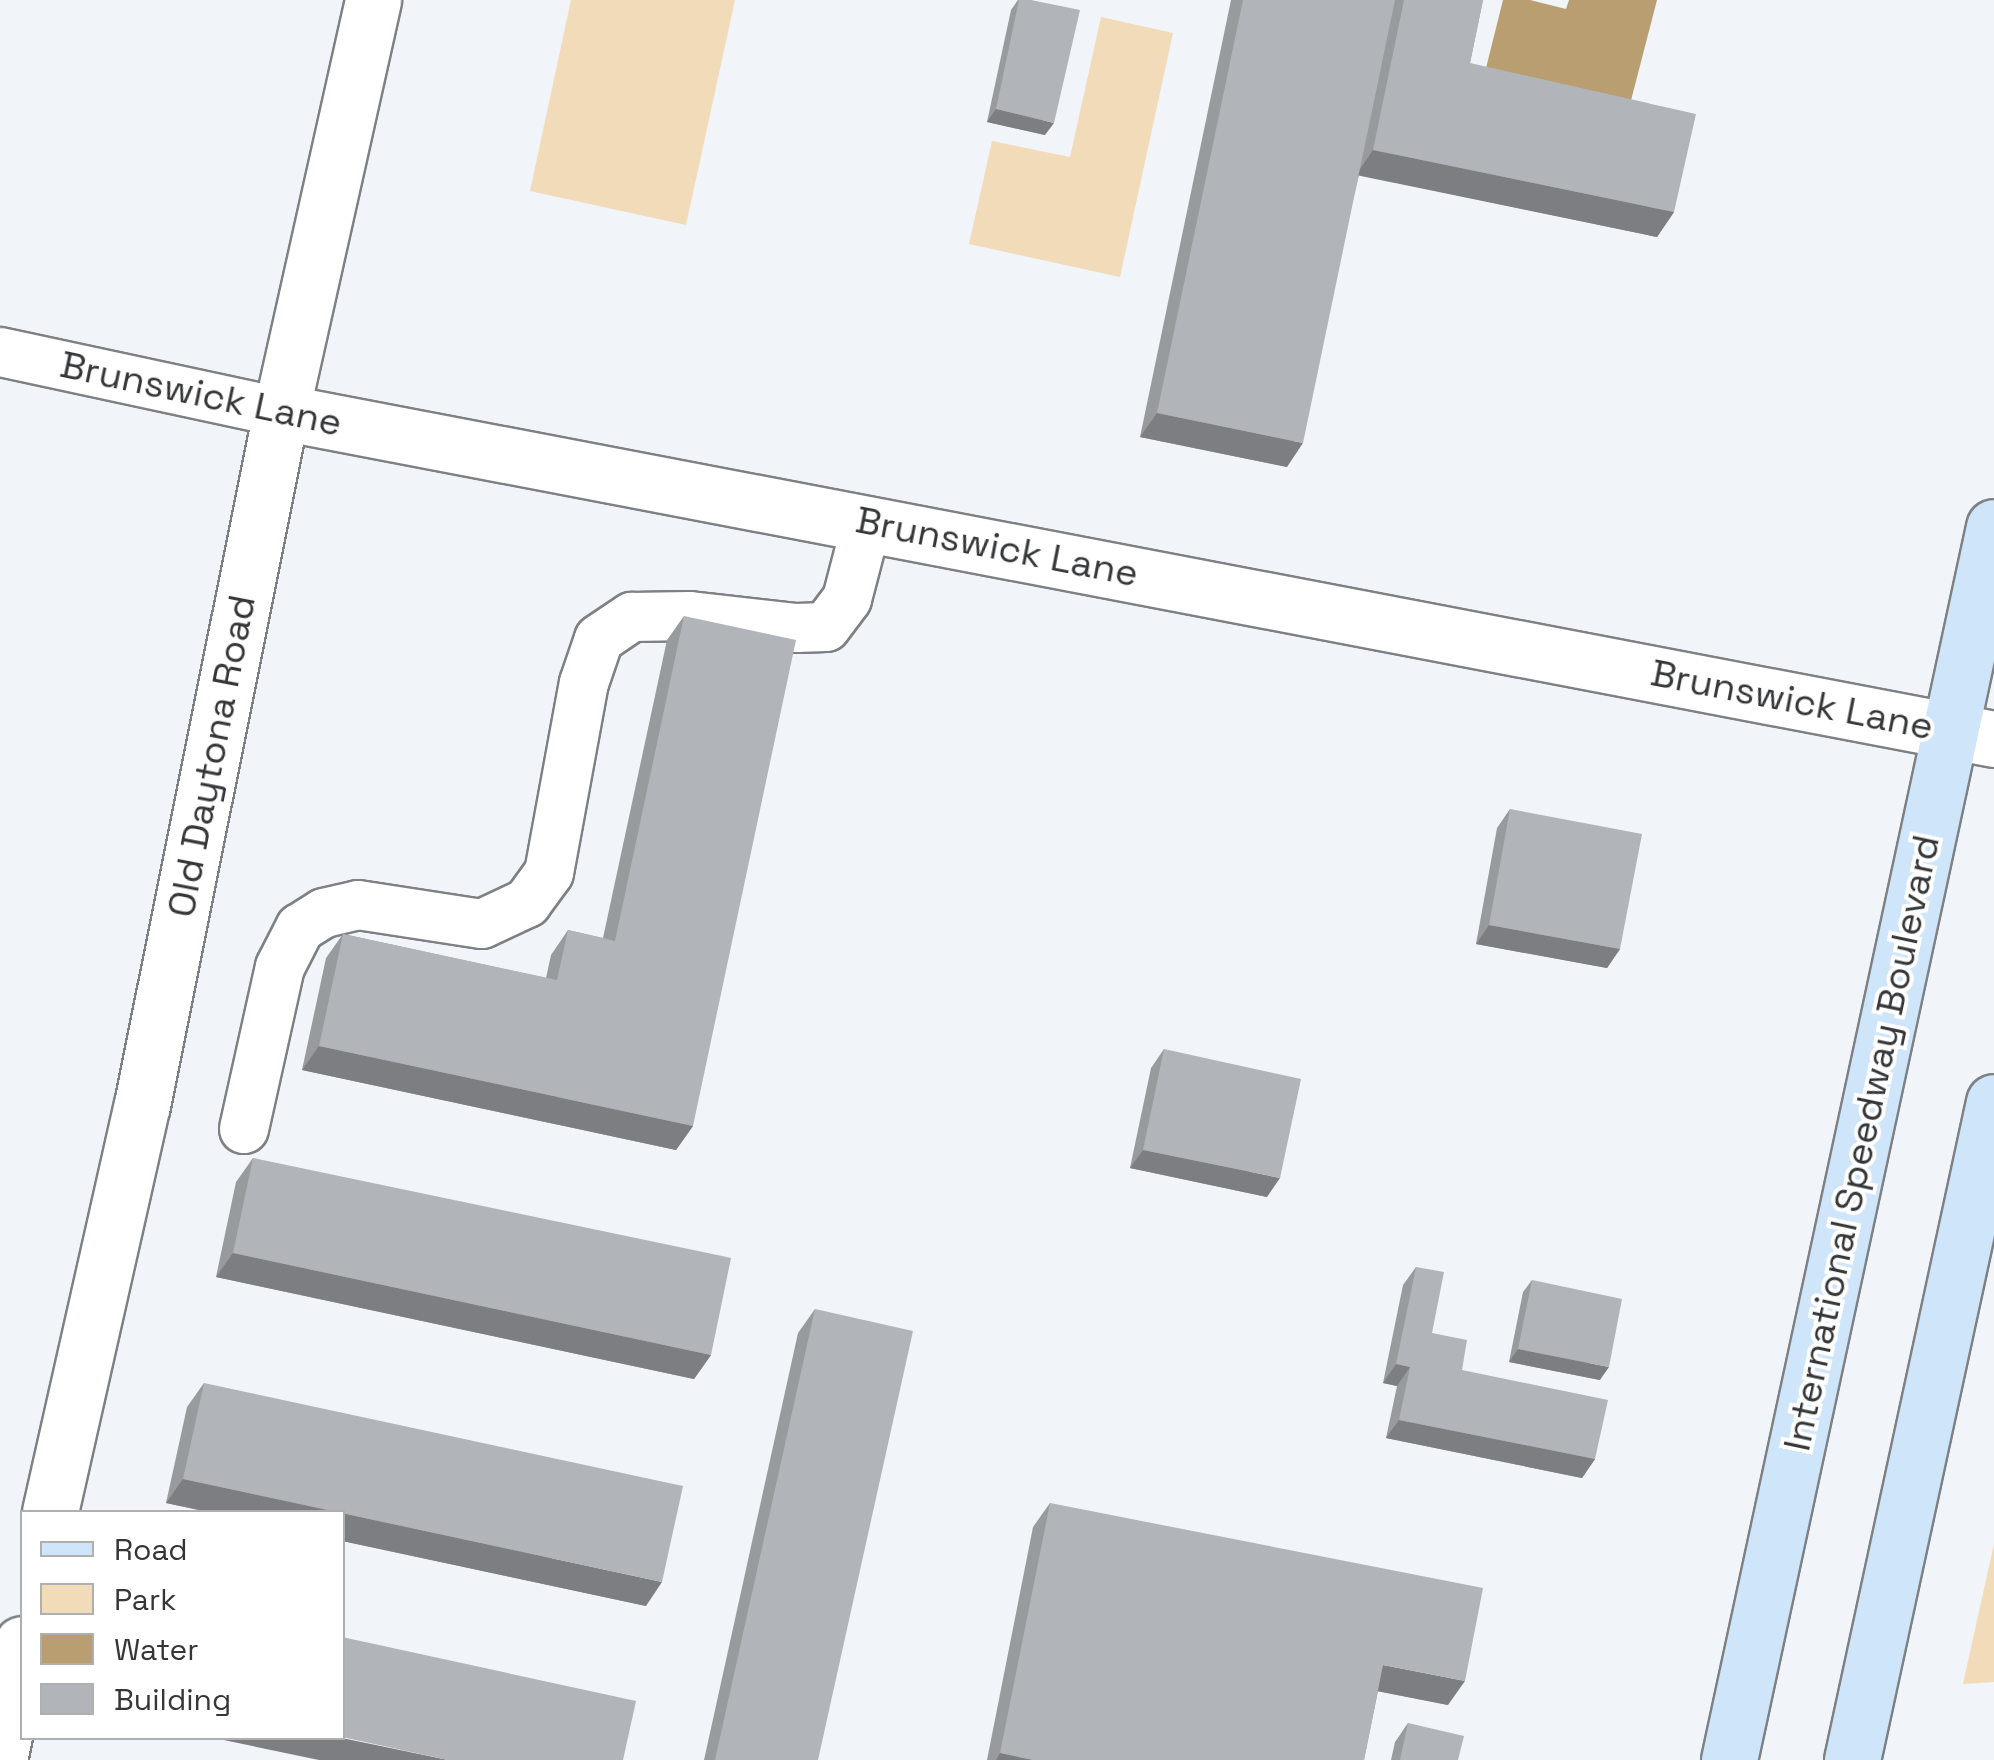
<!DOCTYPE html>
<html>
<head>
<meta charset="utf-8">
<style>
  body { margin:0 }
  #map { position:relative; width:1994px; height:1760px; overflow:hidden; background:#f1f4f8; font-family:"Space Grotesk",sans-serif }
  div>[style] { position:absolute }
  .green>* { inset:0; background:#f2dbb8 }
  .water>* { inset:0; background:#b99e72 }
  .roads { filter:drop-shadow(2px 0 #7e8184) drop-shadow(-2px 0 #7e8184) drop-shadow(0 2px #7e8184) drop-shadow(0 -2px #7e8184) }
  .street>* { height:48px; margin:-24px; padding:0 24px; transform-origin:24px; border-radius:24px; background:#fff }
  .secondary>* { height:55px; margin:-27.5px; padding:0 27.5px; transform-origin:27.5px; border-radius:27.5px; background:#fff }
  .primary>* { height:55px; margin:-27.5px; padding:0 27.5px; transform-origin:27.5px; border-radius:27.5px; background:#cee5fa }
  .wall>* { inset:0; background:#989b9e }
  .shaded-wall>* { inset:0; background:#7c7e81 }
  .building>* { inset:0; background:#b1b4b8 }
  span { translate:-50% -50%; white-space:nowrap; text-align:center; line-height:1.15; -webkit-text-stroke:8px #fff; paint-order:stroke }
  .street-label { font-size:38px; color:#353638 }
  .legend { position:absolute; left:20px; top:1510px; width:325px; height:230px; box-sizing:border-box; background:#fff; border:2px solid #aeafaf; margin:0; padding:12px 18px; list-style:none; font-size:30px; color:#353638 }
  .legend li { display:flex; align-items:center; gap:20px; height:50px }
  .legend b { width:50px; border:2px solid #aeafaf }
</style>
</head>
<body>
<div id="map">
  <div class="green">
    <i style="clip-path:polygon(571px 0,735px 0,686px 225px,530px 191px)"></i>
    <i style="clip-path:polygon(1101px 17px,1173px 33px,1120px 277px,969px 244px,992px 141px,1070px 157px)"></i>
    <i style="clip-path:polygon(1994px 1544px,1994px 1682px,1963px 1684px)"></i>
  </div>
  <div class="water">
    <i style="clip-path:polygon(1503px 0,1530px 0,1566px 9px,1569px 0,1657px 0,1628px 112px,1484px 76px)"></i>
  </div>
  <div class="roads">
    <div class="street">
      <i style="left:0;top:352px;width:287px;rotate:12.1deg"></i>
      <i style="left:244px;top:1129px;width:166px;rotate:-77.5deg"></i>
      <i style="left:280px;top:967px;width:44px;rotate:-62.9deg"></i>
      <i style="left:300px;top:928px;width:28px;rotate:-32deg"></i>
      <i style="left:324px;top:913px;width:35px;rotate:-13deg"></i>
      <i style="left:358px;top:905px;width:125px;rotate:8.7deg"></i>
      <i style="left:482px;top:924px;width:50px;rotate:-25deg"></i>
      <i style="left:527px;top:903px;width:37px;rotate:-54deg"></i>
      <i style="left:549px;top:873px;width:193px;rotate:-79.6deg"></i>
      <i style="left:584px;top:683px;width:46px;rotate:-71.2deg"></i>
      <i style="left:599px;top:639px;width:40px;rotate:-34deg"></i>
      <i style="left:632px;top:617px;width:58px;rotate:-1deg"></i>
      <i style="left:690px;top:616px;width:107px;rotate:6.5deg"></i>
      <i style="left:796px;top:628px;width:30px;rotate:-2deg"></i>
      <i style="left:826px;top:627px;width:35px;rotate:-53deg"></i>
      <i style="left:847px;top:599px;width:80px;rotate:-75.4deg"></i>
    </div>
    <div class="secondary">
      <i style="left:281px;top:412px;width:1744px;rotate:10.81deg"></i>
      <i style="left:50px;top:1512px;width:417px;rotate:-77.3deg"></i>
      <i style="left:142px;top:1105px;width:707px;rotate:-78.66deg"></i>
      <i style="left:281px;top:412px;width:422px;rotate:-77.4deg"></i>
      <i style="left:0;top:1756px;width:114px;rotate:-78.9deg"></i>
    </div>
    <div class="primary">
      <i style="left:1729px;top:1760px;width:1261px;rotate:-77.87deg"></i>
      <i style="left:1852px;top:1760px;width:673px;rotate:-77.82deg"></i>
    </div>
  </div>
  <div class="wall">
    <i style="clip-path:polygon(1018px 0,1031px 0,1045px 135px,987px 122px,1011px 10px)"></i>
    <i style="clip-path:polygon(1231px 0,1483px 0,1470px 63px,1674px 212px,1657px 237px,1359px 175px,1287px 467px,1140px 437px)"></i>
    <i style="clip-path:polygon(684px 616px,693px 1126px,676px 1150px,302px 1070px,326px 958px,343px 934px,546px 978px,551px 955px,568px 930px,603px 938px,667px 640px)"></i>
    <i style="clip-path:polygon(1510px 809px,1620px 949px,1607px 968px,1476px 944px,1497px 828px)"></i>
    <i style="clip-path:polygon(1164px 1049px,1267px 1197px,1130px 1168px,1151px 1068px)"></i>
    <i style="clip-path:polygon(253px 1158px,711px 1355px,694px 1379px,216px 1277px,236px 1182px)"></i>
    <i style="clip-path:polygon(1416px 1267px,1432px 1333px,1462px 1370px,1595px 1459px,1582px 1478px,1386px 1438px,1397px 1386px,1383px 1383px,1403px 1285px)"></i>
    <i style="clip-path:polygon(1532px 1280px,1600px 1380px,1509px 1362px,1523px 1292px)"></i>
    <i style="clip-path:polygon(815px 1309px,818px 1760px,704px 1760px,798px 1333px)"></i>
    <i style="clip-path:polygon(204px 1383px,646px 1606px,166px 1503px,187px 1407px)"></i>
    <i style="clip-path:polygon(1050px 1503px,1448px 1705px,1378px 1691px,1364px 1760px,987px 1760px,1033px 1527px)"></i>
    <i style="clip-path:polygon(1408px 1723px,1458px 1760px,1391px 1760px,1395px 1742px)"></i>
  </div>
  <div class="shaded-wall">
    <i style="clip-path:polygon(996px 109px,1054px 123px,1045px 135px,987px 122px)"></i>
    <i style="clip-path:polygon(1373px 150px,1674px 212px,1657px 237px,1356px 175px)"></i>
    <i style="clip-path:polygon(1157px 413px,1303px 443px,1287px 467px,1140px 437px)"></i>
    <i style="clip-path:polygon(1489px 925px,1620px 949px,1607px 968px,1476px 944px)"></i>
    <i style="clip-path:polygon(319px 1046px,693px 1126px,676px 1150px,302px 1070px)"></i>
    <i style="clip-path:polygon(1143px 1150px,1280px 1178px,1267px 1197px,1130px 1168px)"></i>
    <i style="clip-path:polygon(233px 1253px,711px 1355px,694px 1379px,216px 1277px)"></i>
    <i style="clip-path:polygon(1518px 1349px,1609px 1367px,1600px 1380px,1509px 1362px)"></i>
    <i style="clip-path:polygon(1396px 1364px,1410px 1367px,1397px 1386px,1383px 1383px)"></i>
    <i style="clip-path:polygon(1399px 1420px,1595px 1459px,1582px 1478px,1386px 1438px)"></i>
    <i style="clip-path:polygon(183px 1479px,339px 1512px,209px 1512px,166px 1503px)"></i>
    <i style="clip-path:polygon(342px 1513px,662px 1582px,646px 1606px,342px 1541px)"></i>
    <i style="clip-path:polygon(1383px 1665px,1465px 1681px,1448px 1705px,1366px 1689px)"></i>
    <i style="clip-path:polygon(214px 1738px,342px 1738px,448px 1760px,319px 1760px)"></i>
    <i style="clip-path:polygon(1000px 1753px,1033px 1760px,996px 1760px)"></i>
  </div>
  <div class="building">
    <i style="clip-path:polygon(1019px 0,1031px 0,1080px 10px,1054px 123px,996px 109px)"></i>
    <i style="clip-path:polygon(1243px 0,1395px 0,1303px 443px,1157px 413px)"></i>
    <i style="clip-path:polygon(1404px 0,1483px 0,1470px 63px,1696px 114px,1674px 212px,1373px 150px)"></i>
    <i style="clip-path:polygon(684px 616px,796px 640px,693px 1126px,319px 1046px,343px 934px,557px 980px,568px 930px,615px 941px)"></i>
    <i style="clip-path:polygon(1510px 809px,1642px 834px,1620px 949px,1489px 925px)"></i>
    <i style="clip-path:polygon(1164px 1049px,1301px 1079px,1280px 1178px,1143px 1150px)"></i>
    <i style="clip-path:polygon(253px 1158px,731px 1258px,711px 1355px,233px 1253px)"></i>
    <i style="clip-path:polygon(1416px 1267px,1444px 1272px,1432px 1333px,1467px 1340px,1462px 1370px,1608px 1400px,1595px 1459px,1399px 1420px,1410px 1367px,1396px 1364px)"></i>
    <i style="clip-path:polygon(1532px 1280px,1622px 1299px,1609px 1367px,1518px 1349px)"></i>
    <i style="clip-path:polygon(815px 1309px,913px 1331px,818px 1760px,715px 1760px)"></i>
    <i style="clip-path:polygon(204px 1383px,683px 1486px,662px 1582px,183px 1479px)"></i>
    <i style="clip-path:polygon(1050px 1503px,1483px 1588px,1465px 1681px,1383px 1665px,1364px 1760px,1033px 1760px,1000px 1753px)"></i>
    <i style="clip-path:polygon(342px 1637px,636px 1701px,623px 1760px,448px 1760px,342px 1737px)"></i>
    <i style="clip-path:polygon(1408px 1723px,1464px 1736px,1458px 1760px,1400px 1760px)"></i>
  </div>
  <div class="street-label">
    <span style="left:201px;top:394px;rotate:12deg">Brunswick Lane</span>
    <span style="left:997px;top:547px;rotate:11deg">Brunswick Lane</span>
    <span style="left:1792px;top:700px;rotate:11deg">Brunswick Lane</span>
    <span style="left:212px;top:756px;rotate:-79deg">Old Daytona Road</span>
    <span style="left:1862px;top:1143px;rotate:-78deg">International Speedway Boulevard</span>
  </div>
  <ul class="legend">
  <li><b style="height:12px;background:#cee5fa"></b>Road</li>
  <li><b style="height:28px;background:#f2dbb8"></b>Park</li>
  <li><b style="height:28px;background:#b99e72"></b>Water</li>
  <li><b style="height:28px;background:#b1b4b8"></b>Building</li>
  </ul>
</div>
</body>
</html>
